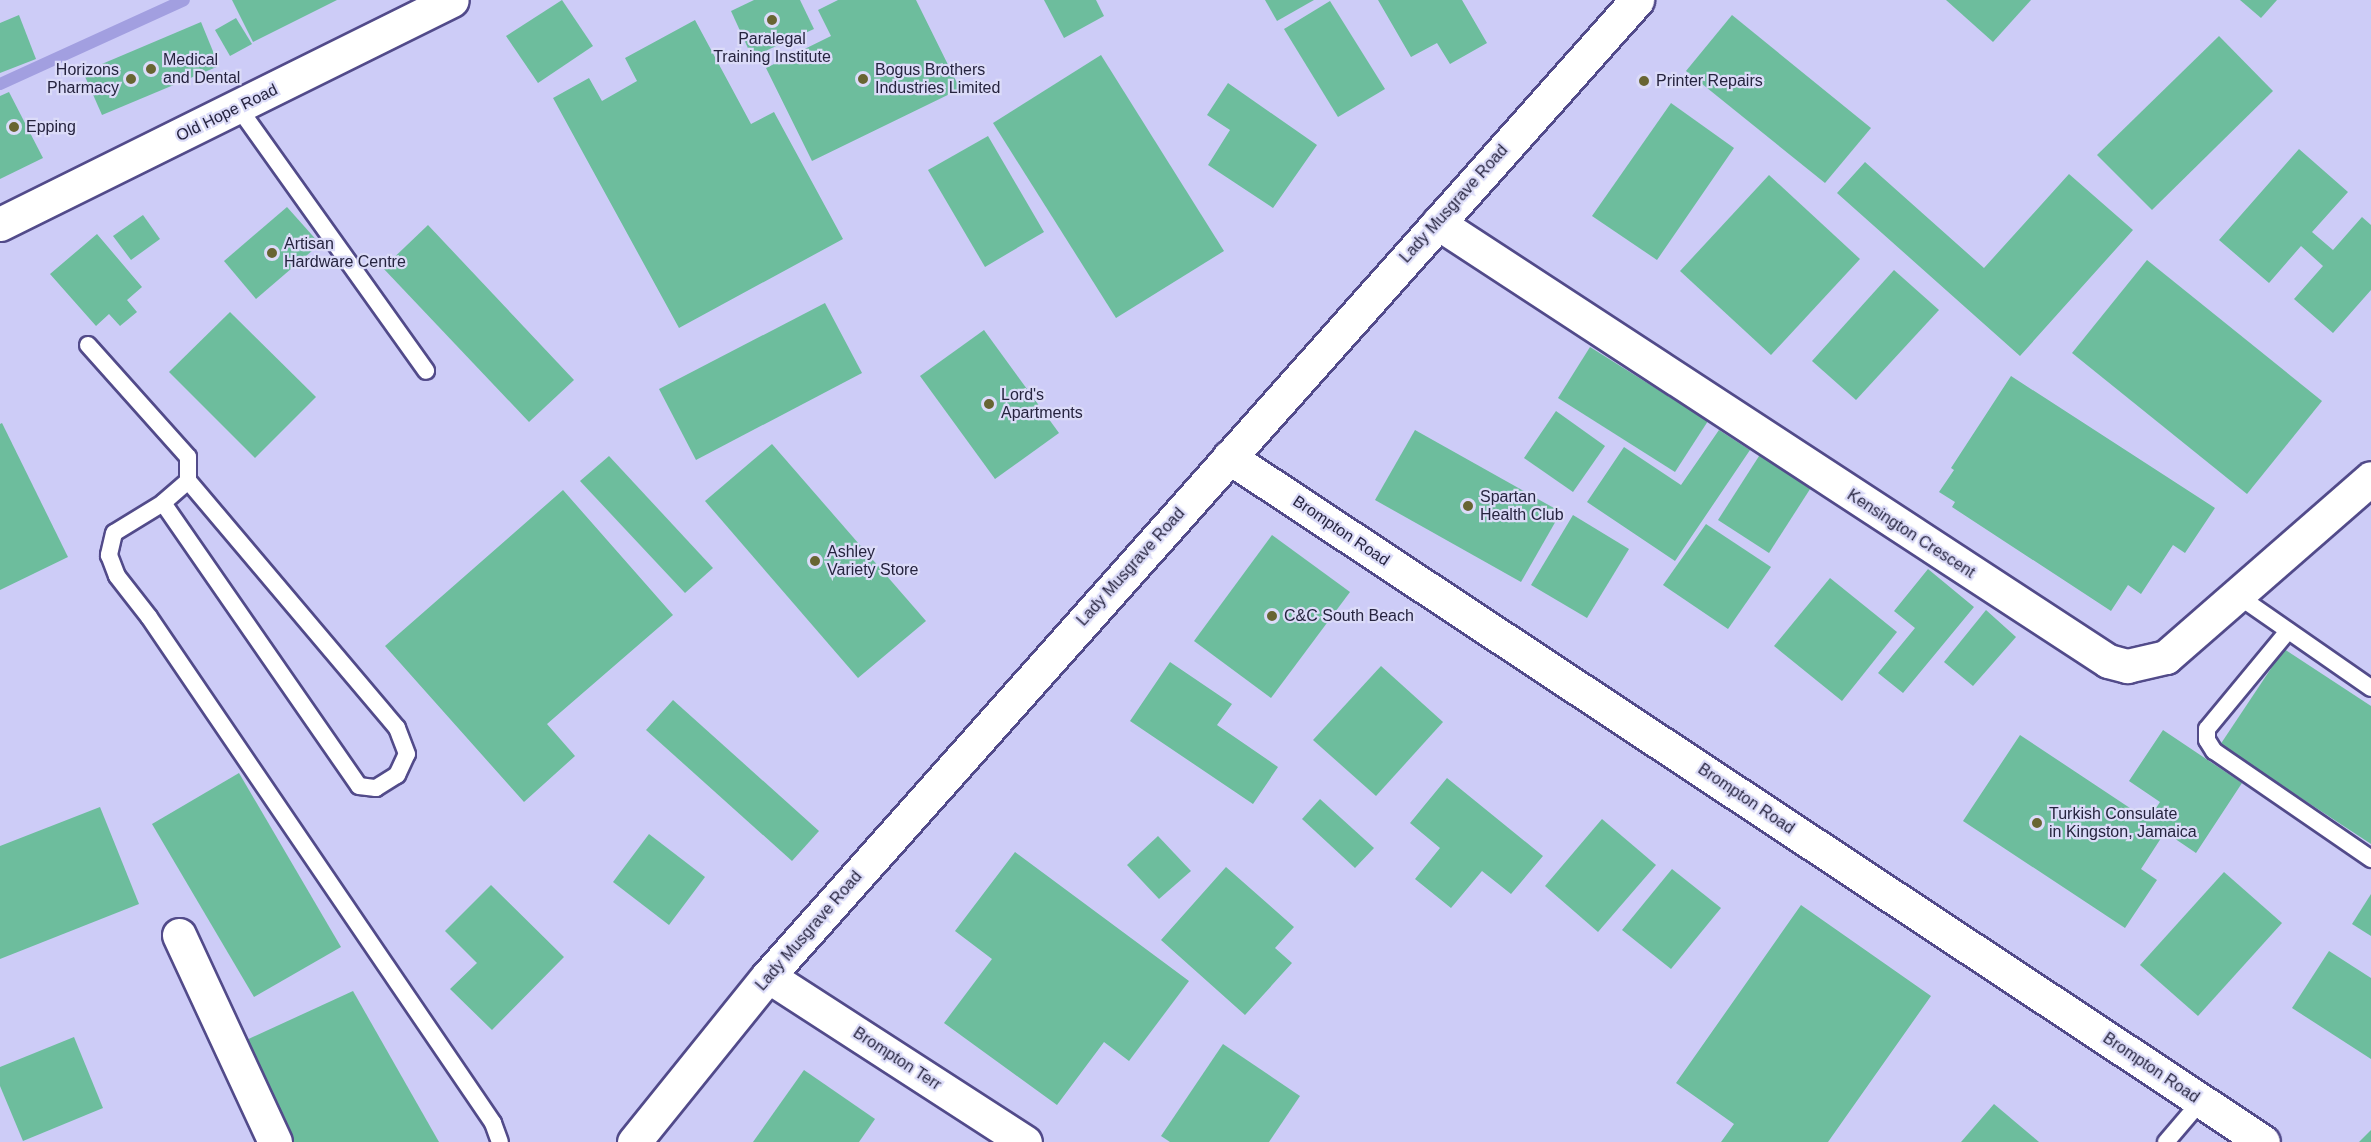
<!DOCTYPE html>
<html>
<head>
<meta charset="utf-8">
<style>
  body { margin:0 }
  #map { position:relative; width:2371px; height:1142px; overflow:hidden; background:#cdccf7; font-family:Arial,sans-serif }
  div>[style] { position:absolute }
  .stream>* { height:12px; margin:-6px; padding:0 6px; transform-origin:6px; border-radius:6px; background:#a29fe0 }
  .building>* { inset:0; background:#6dbd9d }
  .roads { filter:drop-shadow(2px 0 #524b8a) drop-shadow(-2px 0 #524b8a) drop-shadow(0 2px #524b8a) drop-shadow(0 -2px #524b8a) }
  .lane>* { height:16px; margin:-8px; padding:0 8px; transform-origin:8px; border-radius:8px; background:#fff }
  .street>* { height:33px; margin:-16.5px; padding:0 16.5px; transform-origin:16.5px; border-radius:16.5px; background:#fff }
  .primary>* { height:33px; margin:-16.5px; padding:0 16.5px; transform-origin:16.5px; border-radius:16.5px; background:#fff }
  .dots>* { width:16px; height:16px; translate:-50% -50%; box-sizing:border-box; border:3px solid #dbdbf8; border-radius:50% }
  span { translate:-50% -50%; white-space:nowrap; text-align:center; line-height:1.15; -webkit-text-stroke:4.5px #dbdbf8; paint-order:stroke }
  .poi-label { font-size:16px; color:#26243f }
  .left { translate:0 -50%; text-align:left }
  .right { translate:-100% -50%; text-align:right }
  .street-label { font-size:16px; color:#26243f }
</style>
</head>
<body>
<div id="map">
  <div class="stream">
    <i style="left:0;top:84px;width:202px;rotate:-24.5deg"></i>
  </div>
  <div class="building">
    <i style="clip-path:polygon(232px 0,337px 0,253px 42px)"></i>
    <i style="clip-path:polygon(562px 0,593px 46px,538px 83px,506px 36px)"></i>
    <i style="clip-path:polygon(754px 0,800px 0,814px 29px,752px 57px,731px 11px)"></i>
    <i style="clip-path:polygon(838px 0,916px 0,960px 89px,812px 161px,766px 68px,831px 36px,818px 10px)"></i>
    <i style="clip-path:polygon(1044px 0,1096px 0,1104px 16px,1064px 38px)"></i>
    <i style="clip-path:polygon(1265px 0,1314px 0,1277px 21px)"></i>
    <i style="clip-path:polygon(1378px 0,1462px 0,1487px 43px,1450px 64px,1437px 43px,1411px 57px)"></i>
    <i style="clip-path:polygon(1946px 0,2031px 0,1993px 42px)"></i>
    <i style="clip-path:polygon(2240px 0,2277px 0,2261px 18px)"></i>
    <i style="clip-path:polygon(1330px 1px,1385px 89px,1338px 117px,1284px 29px)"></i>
    <i style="clip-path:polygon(19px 15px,36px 59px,0 73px,0 23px)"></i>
    <i style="clip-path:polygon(1732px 15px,1871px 128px,1825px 183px,1686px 71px)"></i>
    <i style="clip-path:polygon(236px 18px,252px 44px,230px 56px,215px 30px)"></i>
    <i style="clip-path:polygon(695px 20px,751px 124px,774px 112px,843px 239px,679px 328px,553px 98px,589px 78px,602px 101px,637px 81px,625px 58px)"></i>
    <i style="clip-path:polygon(201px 22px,219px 66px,102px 115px,83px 72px)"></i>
    <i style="clip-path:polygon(2219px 36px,2273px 91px,2152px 210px,2097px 155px)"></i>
    <i style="clip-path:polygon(1101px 55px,1224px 251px,1116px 318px,993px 123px)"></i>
    <i style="clip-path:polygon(1228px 83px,1317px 145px,1273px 208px,1208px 165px,1230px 130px,1207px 115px)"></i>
    <i style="clip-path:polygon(9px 92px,43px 158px,0 179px,0 96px)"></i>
    <i style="clip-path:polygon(1671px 103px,1734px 148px,1657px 260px,1592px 216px)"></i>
    <i style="clip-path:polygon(988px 136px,1044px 232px,985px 267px,928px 170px)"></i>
    <i style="clip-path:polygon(2299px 149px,2348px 192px,2312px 232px,2333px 250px,2362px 217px,2371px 225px,2371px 290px,2333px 333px,2294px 299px,2323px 266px,2301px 246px,2269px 283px,2219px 240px)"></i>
    <i style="clip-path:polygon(1865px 162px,1984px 268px,2069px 174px,2133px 230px,2020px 356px,1837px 193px)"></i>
    <i style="clip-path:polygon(1769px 175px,1860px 259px,1771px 355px,1680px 271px)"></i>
    <i style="clip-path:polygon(287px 207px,320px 244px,256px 299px,224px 261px)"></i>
    <i style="clip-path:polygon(143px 215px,160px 239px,131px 260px,113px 236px)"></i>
    <i style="clip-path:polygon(428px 225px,574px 380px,529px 422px,383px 268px)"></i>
    <i style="clip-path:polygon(97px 234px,142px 287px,127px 300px,137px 312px,120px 326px,109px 314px,96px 326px,50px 274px)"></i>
    <i style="clip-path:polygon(2147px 260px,2322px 401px,2247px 494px,2072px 353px)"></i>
    <i style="clip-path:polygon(1894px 270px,1939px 310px,1856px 400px,1812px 361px)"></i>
    <i style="clip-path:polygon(825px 303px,862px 373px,696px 460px,659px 389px)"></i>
    <i style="clip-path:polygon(230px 312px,316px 397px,255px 458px,169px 372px)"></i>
    <i style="clip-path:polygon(984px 330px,1059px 433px,995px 479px,920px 376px)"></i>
    <i style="clip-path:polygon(1590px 347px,1708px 421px,1675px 472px,1558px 398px)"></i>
    <i style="clip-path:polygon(2011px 376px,2215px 508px,2185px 553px,2173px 545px,2141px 594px,2128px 585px,2111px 611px,1952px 507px,1955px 502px,1939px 492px,1954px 470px,1951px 468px)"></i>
    <i style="clip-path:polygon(1556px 411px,1605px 446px,1573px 492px,1524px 458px)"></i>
    <i style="clip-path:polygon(2px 423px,68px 557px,0 590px,0 424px)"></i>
    <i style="clip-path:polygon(1415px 430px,1561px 512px,1521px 582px,1375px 500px)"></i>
    <i style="clip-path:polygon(1719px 430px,1750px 450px,1675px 561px,1587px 502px,1624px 447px,1681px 485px)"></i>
    <i style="clip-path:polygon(772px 444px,926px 621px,858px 678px,705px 501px)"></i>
    <i style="clip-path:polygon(1761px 453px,1812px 486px,1769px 553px,1718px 520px)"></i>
    <i style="clip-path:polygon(609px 456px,713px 568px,685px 593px,580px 481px)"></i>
    <i style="clip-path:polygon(563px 490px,673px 615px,547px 724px,575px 756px,524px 802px,385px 646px)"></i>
    <i style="clip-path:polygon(1573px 515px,1629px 549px,1587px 618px,1531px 585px)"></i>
    <i style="clip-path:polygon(1706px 524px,1771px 567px,1728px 629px,1663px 585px)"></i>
    <i style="clip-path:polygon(1272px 535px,1350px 592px,1271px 698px,1194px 641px)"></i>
    <i style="clip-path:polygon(1928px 569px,1974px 607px,1903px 693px,1878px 673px,1915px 628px,1894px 611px)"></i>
    <i style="clip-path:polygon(1830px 578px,1897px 632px,1842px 701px,1774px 646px)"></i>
    <i style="clip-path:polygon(1986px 610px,2016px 637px,1973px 686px,1944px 662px)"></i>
    <i style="clip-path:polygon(2284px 649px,2371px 706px,2371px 844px,2220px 745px)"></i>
    <i style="clip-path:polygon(1170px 662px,1232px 704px,1217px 725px,1278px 767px,1253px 804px,1130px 721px)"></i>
    <i style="clip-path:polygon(1381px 666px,1443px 722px,1376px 796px,1313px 740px)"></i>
    <i style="clip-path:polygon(673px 700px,819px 831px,792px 861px,646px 730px)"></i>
    <i style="clip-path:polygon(2163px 730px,2242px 783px,2196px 853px,2165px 832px,2141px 869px,2157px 880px,2125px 928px,1963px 821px,2020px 735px,2148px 820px,2160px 802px,2129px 781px)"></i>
    <i style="clip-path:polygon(239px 773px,341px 947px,254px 997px,152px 824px)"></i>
    <i style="clip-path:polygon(1447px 778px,1543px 856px,1511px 894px,1482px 871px,1451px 908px,1415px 879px,1440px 848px,1410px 823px)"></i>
    <i style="clip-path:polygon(1320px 799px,1374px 848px,1355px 868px,1302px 819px)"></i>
    <i style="clip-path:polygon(100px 807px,139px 904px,0 959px,0 846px)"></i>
    <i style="clip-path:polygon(1602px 819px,1656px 865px,1598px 932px,1545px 886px)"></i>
    <i style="clip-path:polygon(649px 834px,705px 877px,669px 925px,613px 882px)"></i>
    <i style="clip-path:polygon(1158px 836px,1191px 871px,1159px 899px,1127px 865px)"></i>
    <i style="clip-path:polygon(1015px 852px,1189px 981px,1129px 1061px,1104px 1042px,1057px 1105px,944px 1023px,992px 959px,955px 931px)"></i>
    <i style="clip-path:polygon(1226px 867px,1294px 927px,1275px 948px,1292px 963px,1245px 1015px,1161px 940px)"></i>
    <i style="clip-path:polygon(1672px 869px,1721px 908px,1671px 969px,1622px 930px)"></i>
    <i style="clip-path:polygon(2224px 872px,2282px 923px,2198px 1016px,2140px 965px)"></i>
    <i style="clip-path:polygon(491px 885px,564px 957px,492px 1030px,450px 989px,477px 963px,445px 931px)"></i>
    <i style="clip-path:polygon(2371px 894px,2371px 936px,2352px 924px)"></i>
    <i style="clip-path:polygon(1801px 905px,1931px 996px,1828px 1142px,1721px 1142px,1734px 1124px,1676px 1083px)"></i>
    <i style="clip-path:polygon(2329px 951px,2371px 978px,2371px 1059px,2292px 1008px)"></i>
    <i style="clip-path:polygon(353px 991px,439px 1142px,291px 1142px,242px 1042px)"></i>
    <i style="clip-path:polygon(74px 1037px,103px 1108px,23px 1141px,0 1086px,0 1067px)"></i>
    <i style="clip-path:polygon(1223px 1044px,1300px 1096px,1269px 1142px,1170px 1142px,1161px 1136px)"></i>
    <i style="clip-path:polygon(804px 1070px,875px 1119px,859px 1142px,753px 1142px)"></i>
    <i style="clip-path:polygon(1994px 1104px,2039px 1142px,1961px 1142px)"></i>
    <i style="clip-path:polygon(2371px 1130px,2371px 1142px,2359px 1142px)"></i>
  </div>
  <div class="roads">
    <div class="lane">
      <i style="left:238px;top:107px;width:324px;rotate:54.5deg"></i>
      <i style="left:88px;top:345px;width:150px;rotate:48.2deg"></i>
      <i style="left:188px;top:457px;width:24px;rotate:90deg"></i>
      <i style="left:188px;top:481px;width:33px;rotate:139deg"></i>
      <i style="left:163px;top:503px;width:57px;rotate:148.5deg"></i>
      <i style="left:114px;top:533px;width:23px;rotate:103deg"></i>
      <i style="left:109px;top:555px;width:22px;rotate:69deg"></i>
      <i style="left:117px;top:576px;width:52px;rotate:52deg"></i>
      <i style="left:149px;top:617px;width:612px;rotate:55.79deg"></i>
      <i style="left:493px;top:1123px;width:20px;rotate:70deg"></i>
      <i style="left:163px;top:503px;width:344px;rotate:55.3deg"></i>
      <i style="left:359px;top:786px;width:17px;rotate:7deg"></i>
      <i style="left:376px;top:788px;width:25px;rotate:-32deg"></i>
      <i style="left:397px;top:775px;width:23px;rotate:-65deg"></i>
      <i style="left:407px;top:754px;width:28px;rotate:-111deg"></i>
      <i style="left:397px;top:728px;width:324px;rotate:-130.2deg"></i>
      <i style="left:2237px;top:595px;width:163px;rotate:34.8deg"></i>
      <i style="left:2288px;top:631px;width:127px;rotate:129.6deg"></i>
      <i style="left:2207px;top:729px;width:11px;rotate:90deg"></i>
      <i style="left:2207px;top:740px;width:13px;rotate:58deg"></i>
      <i style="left:2214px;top:751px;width:191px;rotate:34.5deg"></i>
      <i style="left:2166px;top:1142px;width:54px;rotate:-49.5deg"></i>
    </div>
    <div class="street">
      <i style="left:1438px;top:223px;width:800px;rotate:33.17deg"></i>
      <i style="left:2108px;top:661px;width:20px;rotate:15deg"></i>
      <i style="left:2127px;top:666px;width:40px;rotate:-13deg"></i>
      <i style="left:2166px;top:657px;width:272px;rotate:-41.1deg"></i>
      <i style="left:1229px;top:457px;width:1240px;rotate:33.52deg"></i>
      <i style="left:179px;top:935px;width:228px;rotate:65.1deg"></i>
      <i style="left:768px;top:976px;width:306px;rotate:32.9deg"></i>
    </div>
    <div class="primary">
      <i style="left:0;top:224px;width:504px;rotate:-26.36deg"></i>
      <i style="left:634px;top:1142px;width:213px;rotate:-51.1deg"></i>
      <i style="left:768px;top:976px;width:1307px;rotate:-48.32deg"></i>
    </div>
  </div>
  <div class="dots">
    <i style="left:772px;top:20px;background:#686532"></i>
    <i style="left:151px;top:69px;background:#686532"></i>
    <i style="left:131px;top:79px;background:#686532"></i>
    <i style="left:863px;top:79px;background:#686532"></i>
    <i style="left:1644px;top:81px;background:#686532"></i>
    <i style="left:14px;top:127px;background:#686532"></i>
    <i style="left:272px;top:253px;background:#686532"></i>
    <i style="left:989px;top:404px;background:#686532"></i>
    <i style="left:1468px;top:506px;background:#686532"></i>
    <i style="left:815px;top:561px;background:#686532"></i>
    <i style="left:1272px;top:616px;background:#686532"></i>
    <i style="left:2037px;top:823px;background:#686532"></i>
  </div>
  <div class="poi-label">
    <span style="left:772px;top:48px">Paralegal<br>Training Institute</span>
    <span class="left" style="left:163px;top:69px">Medical<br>and Dental</span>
    <span class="right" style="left:119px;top:79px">Horizons<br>Pharmacy</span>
    <span class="left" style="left:875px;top:79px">Bogus Brothers<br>Industries Limited</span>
    <span class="left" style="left:1656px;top:81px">Printer Repairs</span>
    <span class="left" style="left:26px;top:127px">Epping</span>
    <span class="left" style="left:284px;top:253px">Artisan<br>Hardware Centre</span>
    <span class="left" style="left:1001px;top:404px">Lord's<br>Apartments</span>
    <span class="left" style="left:1480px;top:506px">Spartan<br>Health Club</span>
    <span class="left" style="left:827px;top:561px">Ashley<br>Variety Store</span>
    <span class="left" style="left:1284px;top:616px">C&amp;C South Beach</span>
    <span class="left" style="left:2049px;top:823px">Turkish Consulate<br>in Kingston, Jamaica</span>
  </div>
  <div class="street-label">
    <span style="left:227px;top:113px;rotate:-26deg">Old Hope Road</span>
    <span style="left:1454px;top:204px;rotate:-48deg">Lady Musgrave Road</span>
    <span style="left:1341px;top:531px;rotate:34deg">Brompton Road</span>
    <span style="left:1911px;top:534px;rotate:33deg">Kensington Crescent</span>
    <span style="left:1131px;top:567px;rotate:-48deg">Lady Musgrave Road</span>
    <span style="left:1746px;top:799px;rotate:34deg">Brompton Road</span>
    <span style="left:809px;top:931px;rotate:-49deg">Lady Musgrave Road</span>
    <span style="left:897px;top:1059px;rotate:33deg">Brompton Terr</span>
    <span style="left:2151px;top:1068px;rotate:34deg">Brompton Road</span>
  </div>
</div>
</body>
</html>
